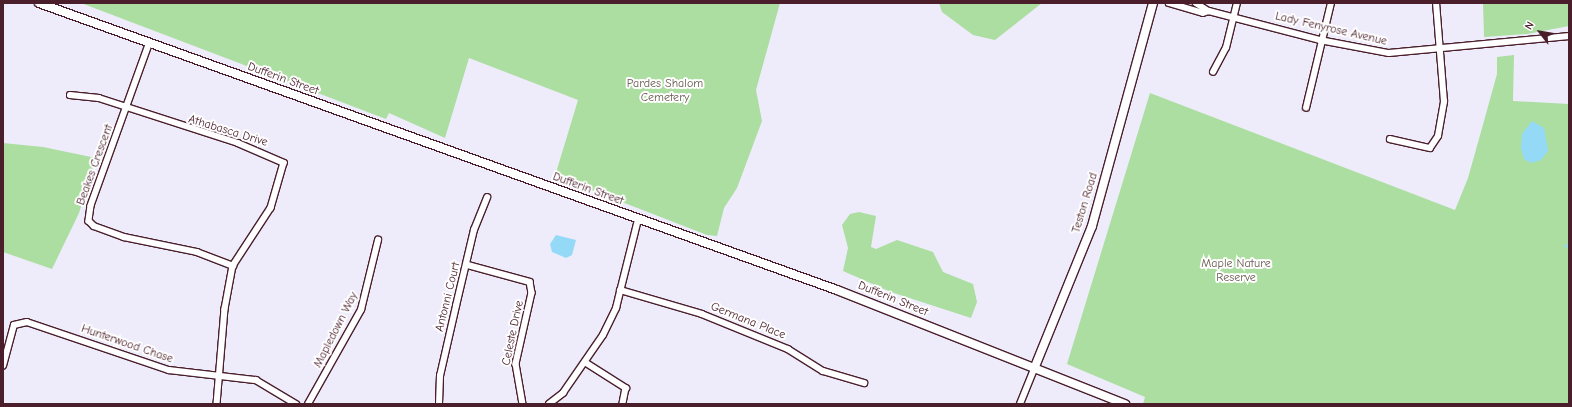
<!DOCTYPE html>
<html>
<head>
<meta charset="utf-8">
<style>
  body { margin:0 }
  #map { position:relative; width:1572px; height:407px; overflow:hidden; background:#eeecfb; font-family:"Comic Neue",sans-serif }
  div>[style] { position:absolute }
  .green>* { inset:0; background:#abdea0 }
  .water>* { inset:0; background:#94daf6 }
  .stream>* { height:1.5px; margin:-0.75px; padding:0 0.75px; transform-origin:0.75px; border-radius:0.75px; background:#94daf6 }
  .roads { filter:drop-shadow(1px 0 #4a1f2b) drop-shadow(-1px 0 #4a1f2b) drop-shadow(0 1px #4a1f2b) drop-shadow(0 -1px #4a1f2b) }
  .minor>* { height:5.5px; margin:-2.75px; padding:0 2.75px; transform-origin:2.75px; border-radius:2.75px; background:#fff }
  .secondary>* { height:8px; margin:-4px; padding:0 4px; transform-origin:4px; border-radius:4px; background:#fff }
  span { translate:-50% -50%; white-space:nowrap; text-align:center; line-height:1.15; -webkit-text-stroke:4px #fff; paint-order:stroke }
  .street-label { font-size:12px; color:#4a1f2b }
  .park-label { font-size:12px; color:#67584e }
  .frame { position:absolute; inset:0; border:4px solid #4a1f2b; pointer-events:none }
  .north { position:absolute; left:1520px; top:12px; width:40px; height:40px; -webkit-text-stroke:3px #fff; paint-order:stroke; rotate:301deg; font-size:11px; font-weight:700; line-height:16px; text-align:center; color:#4a1f2b }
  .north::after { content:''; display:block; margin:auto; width:14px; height:18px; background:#4a1f2b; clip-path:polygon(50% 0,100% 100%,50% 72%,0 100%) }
</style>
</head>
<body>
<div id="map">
  <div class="green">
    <i style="clip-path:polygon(81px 3px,420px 3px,410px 37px,420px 3px,780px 3px,756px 90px,762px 121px,737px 188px,724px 208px,717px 236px,707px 235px,555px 176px,578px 100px,469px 58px,445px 138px,389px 113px,386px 119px)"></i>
    <i style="clip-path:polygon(939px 3px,1042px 3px,995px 40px,973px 35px,942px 12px)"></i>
    <i style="clip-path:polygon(1483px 3px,1569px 3px,1569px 26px,1527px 34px,1484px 37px)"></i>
    <i style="clip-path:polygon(1514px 55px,1513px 101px,1569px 104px,1569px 404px,1143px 404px,1145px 397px,1067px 364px,1150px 93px,1455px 210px,1468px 178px,1484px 121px,1497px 74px,1497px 57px)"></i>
    <i style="clip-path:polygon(3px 143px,43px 147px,96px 158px,79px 213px,52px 269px,3px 252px)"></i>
    <i style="clip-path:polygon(859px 212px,876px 216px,871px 247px,876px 249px,897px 240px,933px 252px,943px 272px,973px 284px,977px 302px,971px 318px,891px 292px,843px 271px,848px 248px,842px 225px,850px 214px)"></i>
  </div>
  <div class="water">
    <i style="clip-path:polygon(1532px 121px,1544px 128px,1548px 151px,1541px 160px,1531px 163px,1524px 159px,1521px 148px,1522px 134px)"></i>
    <i style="clip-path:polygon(556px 235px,576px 240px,572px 255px,566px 258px,552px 252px,550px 244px)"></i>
  </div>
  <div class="stream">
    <i style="left:1565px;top:247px;width:5px;rotate:-37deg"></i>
  </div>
  <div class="roads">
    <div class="minor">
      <i style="left:1169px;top:3px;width:35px;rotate:16deg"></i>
      <i style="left:1203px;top:13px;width:6px;rotate:-18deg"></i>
      <i style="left:1196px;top:3px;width:15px;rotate:32deg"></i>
      <i style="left:1209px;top:11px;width:115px;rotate:14.6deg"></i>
      <i style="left:1320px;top:40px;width:70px;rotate:10.7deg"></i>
      <i style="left:1389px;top:53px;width:181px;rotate:-5.4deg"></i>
      <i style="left:150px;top:42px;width:174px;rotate:109.8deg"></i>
      <i style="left:91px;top:206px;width:15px;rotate:98deg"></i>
      <i style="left:89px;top:221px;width:7px;rotate:45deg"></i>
      <i style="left:94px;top:226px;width:32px;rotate:20deg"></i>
      <i style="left:124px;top:237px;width:75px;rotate:11.6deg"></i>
      <i style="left:197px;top:252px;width:39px;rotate:21deg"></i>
      <i style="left:1213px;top:72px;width:27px;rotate:-62deg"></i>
      <i style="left:1226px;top:48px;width:46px;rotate:-76.3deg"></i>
      <i style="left:70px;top:95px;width:29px;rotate:6deg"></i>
      <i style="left:99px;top:98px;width:146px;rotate:17.9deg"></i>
      <i style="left:238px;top:143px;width:50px;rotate:23.5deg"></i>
      <i style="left:284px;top:163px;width:47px;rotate:106.1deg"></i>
      <i style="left:271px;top:208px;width:69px;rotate:123.2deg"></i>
      <i style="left:233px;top:266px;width:44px;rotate:100.5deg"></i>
      <i style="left:225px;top:309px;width:95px;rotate:94.8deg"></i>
      <i style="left:1306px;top:108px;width:108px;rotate:-76.6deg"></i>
      <i style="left:1390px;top:139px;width:41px;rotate:12.7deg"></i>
      <i style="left:1430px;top:148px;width:14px;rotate:-56deg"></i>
      <i style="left:1438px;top:136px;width:35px;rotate:-80deg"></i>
      <i style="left:1444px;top:102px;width:99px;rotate:-94.6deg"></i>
      <i style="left:468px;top:265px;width:64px;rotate:15.3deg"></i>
      <i style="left:530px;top:282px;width:11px;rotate:80deg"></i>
      <i style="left:532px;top:293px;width:73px;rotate:102.7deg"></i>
      <i style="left:516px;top:364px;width:41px;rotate:80.1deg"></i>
      <i style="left:620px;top:290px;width:85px;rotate:16.3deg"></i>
      <i style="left:702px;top:314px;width:93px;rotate:22.1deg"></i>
      <i style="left:788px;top:349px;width:41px;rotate:32.2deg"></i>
      <i style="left:823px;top:371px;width:43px;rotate:16.3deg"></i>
      <i style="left:585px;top:362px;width:49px;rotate:32.4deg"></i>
      <i style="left:626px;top:388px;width:16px;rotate:101deg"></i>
      <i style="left:3px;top:366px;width:42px;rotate:-75deg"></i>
      <i style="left:14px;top:325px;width:13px;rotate:-13deg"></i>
      <i style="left:27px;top:322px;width:150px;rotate:18.7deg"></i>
      <i style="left:169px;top:370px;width:88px;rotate:6.6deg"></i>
      <i style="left:256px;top:380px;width:47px;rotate:31deg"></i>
      <i style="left:308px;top:404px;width:108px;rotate:-60.6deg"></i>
      <i style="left:361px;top:310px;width:72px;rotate:-76.3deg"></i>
      <i style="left:439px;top:404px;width:28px;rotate:-88deg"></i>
      <i style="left:440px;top:376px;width:72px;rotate:-77.1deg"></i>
      <i style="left:456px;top:306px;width:78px;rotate:-76.7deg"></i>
      <i style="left:474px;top:230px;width:35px;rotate:-68deg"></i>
      <i style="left:549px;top:404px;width:18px;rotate:-38deg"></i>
      <i style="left:563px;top:393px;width:70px;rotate:-55.4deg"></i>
      <i style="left:603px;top:335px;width:30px;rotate:-64deg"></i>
      <i style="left:616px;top:308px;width:91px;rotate:-76deg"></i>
      <i style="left:1020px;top:404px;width:38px;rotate:-68deg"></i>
    </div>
    <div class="secondary">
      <i style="left:39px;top:3px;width:848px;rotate:19.78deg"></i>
      <i style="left:837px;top:290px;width:310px;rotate:21.6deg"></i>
      <i style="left:1034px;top:369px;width:154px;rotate:-67.9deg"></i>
      <i style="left:1092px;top:226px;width:231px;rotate:-74.7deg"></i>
    </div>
  </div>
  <div class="street-label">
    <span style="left:1331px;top:29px;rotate:13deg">Lady Fenyrose Avenue</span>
    <span style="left:283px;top:79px;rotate:20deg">Dufferin Street</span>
    <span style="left:228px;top:131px;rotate:17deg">Athabasca Drive</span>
    <span style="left:95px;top:165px;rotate:-70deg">Beakes Crescent</span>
    <span style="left:588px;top:189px;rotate:20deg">Dufferin Street</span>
    <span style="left:1085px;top:203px;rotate:-73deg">Teston Road</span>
    <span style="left:448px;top:297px;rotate:-76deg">Antonni Court</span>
    <span style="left:893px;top:299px;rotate:22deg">Dufferin Street</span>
    <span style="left:748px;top:321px;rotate:22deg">Germana Place</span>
    <span style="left:336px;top:330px;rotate:-63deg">Mapledown Way</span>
    <span style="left:513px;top:333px;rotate:-78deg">Celeste Drive</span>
    <span style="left:127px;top:344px;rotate:19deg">Hunterwood Chase</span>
  </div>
  <div class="park-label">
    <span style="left:665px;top:91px">Pardes Shalom<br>Cemetery</span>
    <span style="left:1236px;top:271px">Maple Nature<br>Reserve</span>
  </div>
  <div class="frame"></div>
  <div class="north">N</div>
</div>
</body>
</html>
